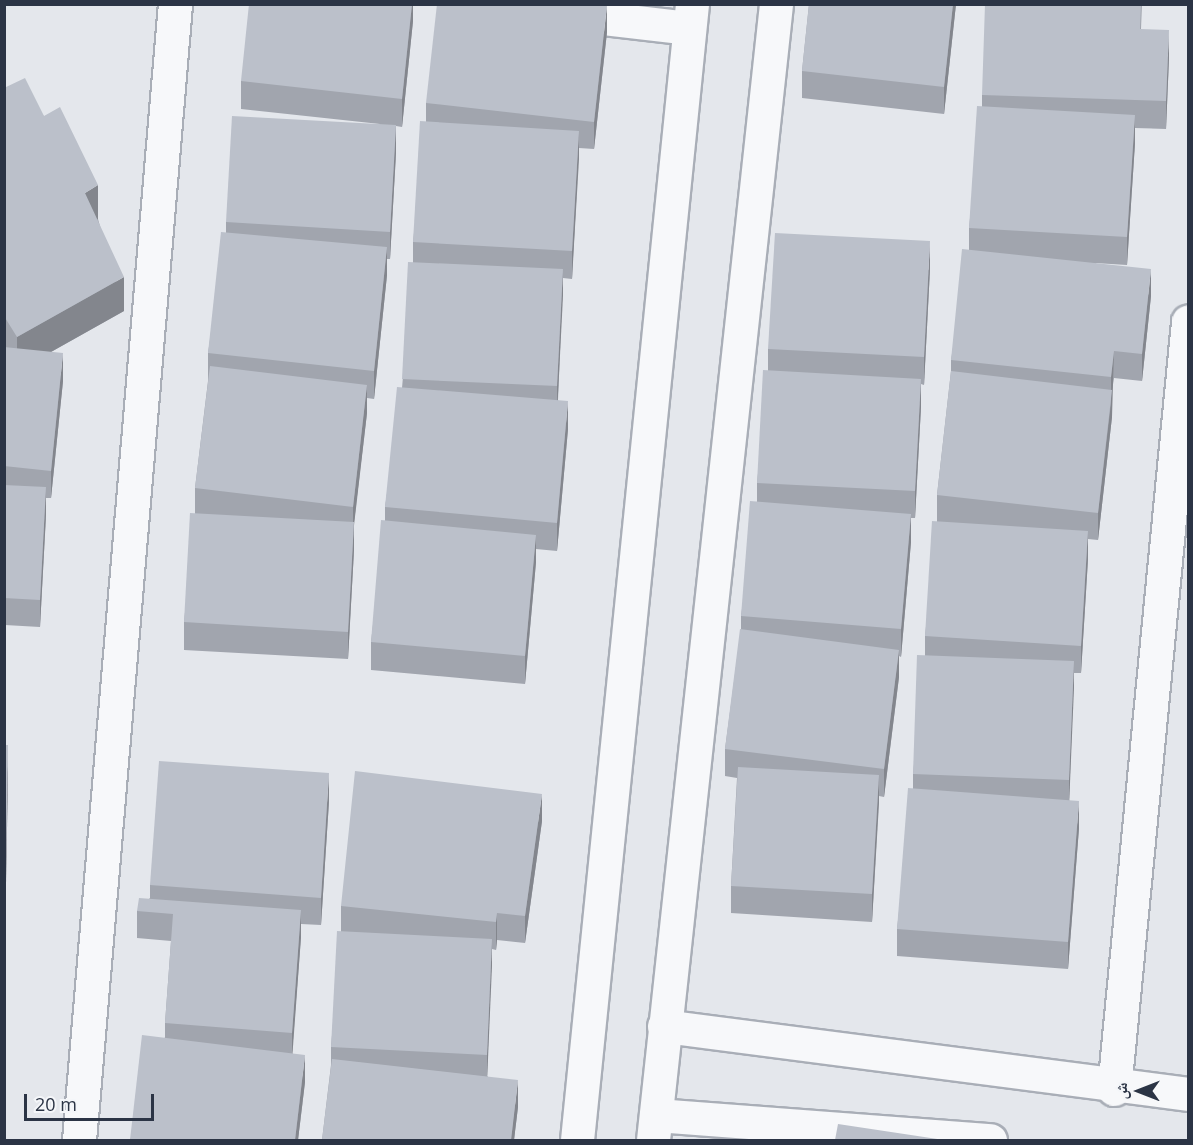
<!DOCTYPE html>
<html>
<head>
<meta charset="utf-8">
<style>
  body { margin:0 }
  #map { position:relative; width:1193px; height:1145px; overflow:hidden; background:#e4e7ec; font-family:"Open Sans","Noto Naskh Arabic",sans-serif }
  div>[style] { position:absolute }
  .roads { filter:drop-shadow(2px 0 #a9aeb7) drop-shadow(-2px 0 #a9aeb7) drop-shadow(0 2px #a9aeb7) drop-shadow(0 -2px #a9aeb7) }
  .street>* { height:33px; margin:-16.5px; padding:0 16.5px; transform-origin:16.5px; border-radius:16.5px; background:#f7f8fa }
  .wall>* { inset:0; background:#a1a5ae }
  .shaded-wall>* { inset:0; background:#83868d }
  .building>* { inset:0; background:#bbc0ca }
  span { translate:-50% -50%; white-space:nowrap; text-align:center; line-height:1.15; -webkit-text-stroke:4.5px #f4f6f9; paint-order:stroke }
  .frame { position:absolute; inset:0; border:6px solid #2b3445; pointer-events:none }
  .north { position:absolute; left:1109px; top:1061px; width:60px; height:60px; -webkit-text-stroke:4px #f4f6f9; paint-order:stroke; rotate:270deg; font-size:16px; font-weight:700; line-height:24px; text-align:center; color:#2b3445 }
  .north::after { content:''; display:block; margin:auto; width:21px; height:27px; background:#2b3445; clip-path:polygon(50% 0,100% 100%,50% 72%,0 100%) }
  .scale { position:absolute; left:24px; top:1094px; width:130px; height:27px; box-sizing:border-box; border:3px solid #2b3445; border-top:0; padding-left:8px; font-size:18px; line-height:21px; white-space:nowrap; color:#2b3445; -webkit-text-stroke:4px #f4f6f9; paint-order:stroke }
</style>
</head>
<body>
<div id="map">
  <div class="roads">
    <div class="street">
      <i style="left:482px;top:4px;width:208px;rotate:6.6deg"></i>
      <i style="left:664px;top:1026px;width:528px;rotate:7.39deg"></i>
      <i style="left:1114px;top:1089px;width:771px;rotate:-84.49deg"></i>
      <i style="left:656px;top:1115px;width:335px;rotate:4.3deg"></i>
      <i style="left:79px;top:1140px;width:1140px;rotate:-85.17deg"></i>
      <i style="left:577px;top:1140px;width:1142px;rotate:-84.22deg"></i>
      <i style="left:653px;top:1140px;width:1143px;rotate:-83.82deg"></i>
    </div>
  </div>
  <div class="wall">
    <i style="clip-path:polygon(413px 4px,413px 21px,402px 127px,396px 126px,396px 153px,390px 259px,387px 259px,387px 275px,374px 399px,367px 398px,367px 413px,354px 522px,354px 550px,348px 659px,184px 650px,184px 622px,195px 514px,195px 488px,208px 381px,208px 353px,226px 233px,226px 222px,380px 124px,241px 109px,241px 81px)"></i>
    <i style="clip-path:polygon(809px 4px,956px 4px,944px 114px,802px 98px,802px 71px)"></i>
    <i style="clip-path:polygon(1142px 4px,1141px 29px,1169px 58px,1166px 129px,1135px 128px,1135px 143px,1127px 265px,1095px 263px,1151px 296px,1142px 381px,1114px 378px,1112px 391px,1112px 417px,1098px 540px,1088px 539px,1088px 559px,1081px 673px,1074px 673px,1069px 800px,1079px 828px,1068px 969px,897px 956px,897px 929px,913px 788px,913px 774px,925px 655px,925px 636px,937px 522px,937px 495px,951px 371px,951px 360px,969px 250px,969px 228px,982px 106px,982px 95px)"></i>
    <i style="clip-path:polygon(607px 32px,594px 149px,579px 148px,572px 279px,563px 278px,558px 400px,568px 429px,557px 551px,536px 549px,536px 562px,525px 684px,371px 670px,371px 642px,385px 520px,385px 507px,402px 388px,413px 262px,413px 242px,426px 122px,426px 103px)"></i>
    <i style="clip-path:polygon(4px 88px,44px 116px,98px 219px,124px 311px,51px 352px,63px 381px,51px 498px,46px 498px,46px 515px,40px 627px,5px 625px,4px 668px)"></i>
    <i style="clip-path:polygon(930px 269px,924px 385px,921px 384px,921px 407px,915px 518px,911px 518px,911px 542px,901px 657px,899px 656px,899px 677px,884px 797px,879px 796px,872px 922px,731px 913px,731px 886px,737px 778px,725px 776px,725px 749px,741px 629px,741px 616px,757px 501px,757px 483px,768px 371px,768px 349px)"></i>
    <i style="clip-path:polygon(4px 745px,8px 773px,6px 883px,4px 883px)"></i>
    <i style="clip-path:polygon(329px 801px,321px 925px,301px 924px,301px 937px,292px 1053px,305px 1082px,298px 1140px,130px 1140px,165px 1037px,165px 1023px,171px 941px,137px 938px,137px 911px,150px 898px,150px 885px)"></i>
    <i style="clip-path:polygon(542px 821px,525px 943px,497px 940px,496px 950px,492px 949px,487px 1076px,518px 1107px,514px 1140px,322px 1140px,331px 1065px,331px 1047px,341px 931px,341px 906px)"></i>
  </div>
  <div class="shaded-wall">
    <i style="clip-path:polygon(412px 4px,413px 4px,413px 21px,402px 127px,402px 99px)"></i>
    <i style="clip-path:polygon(953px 4px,956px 4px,944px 114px,944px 87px)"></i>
    <i style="clip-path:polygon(607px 5px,607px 32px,594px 149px,594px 122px)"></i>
    <i style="clip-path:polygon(1169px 30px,1169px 58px,1166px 129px,1166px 101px)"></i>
    <i style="clip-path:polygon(1135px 115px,1135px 143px,1127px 265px,1127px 237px)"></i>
    <i style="clip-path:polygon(396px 125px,396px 153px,390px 259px,390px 232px)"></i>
    <i style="clip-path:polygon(579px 131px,579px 159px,572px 279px,572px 251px)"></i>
    <i style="clip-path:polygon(98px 185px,98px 219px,85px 227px,85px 193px)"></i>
    <i style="clip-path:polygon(930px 241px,930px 269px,924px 385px,924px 357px)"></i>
    <i style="clip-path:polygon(387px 247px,387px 275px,374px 399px,374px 371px)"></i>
    <i style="clip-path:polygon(563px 269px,563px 296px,557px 414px,557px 386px)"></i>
    <i style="clip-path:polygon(1151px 269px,1151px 296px,1142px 381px,1142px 354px)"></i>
    <i style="clip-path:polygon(124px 277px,124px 311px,17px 371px,17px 337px)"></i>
    <i style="clip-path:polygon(1114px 351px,1112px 417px,1098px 540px,1098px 513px,1111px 403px,1111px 377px)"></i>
    <i style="clip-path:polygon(63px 353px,63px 381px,51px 498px,51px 471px)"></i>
    <i style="clip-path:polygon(921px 379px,921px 407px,915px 518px,915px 491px)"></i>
    <i style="clip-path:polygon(367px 385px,367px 413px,353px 534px,353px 507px)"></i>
    <i style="clip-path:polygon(568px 401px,568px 429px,557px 551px,557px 523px)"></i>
    <i style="clip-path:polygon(46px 487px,46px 515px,40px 627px,40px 600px)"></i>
    <i style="clip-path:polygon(911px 514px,911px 542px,901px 657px,901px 629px)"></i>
    <i style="clip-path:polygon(354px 522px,354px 550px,348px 659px,348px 632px)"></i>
    <i style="clip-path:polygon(1088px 531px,1088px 559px,1081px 673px,1081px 646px)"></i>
    <i style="clip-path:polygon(536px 535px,536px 562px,525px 684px,525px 656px)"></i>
    <i style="clip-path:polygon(899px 650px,899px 677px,884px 797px,884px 769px)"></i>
    <i style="clip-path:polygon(1074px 661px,1074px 688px,1069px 807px,1069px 780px)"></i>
    <i style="clip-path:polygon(8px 745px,8px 773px,6px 883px,6px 856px)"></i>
    <i style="clip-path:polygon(329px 773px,329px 801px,321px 925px,321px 898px)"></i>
    <i style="clip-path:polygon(879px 775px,879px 803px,872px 922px,872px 894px)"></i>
    <i style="clip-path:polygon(542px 794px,542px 821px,525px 943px,525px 916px)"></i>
    <i style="clip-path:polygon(1079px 801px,1079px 828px,1068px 969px,1068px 942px)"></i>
    <i style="clip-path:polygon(301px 910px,301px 937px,292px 1060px,292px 1033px)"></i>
    <i style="clip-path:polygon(497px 913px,497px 940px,496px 950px,496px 922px)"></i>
    <i style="clip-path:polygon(492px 939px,492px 966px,487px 1082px,487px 1055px)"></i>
    <i style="clip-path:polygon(305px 1055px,305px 1082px,298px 1140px,295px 1140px)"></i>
    <i style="clip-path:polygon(518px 1080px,518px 1107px,514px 1140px,511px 1140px)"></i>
  </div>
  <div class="building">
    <i style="clip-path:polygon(249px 4px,412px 4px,402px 99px,241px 81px)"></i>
    <i style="clip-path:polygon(437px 4px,607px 5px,594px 122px,426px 103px)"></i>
    <i style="clip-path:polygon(809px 4px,953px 4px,944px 87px,802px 71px)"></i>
    <i style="clip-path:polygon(985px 4px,1141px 4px,1140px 29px,1169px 30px,1166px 101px,982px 95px)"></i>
    <i style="clip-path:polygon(25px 78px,44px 116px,60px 107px,98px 185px,85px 193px,124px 277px,17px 337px,4px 316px,4px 88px)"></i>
    <i style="clip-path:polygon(977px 106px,1135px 115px,1127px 237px,969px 228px)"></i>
    <i style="clip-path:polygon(232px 116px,396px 125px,390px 232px,226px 222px)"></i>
    <i style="clip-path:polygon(420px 121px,579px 131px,572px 251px,413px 242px)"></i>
    <i style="clip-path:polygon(221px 232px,387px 247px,374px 371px,208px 353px)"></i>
    <i style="clip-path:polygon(775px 233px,930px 241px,924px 357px,768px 349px)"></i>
    <i style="clip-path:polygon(962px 249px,1151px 269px,1142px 354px,1114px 351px,1111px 377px,951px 360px)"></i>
    <i style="clip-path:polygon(408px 262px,563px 269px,557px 386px,402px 379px)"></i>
    <i style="clip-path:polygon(4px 347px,63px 353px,51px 471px,4px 466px)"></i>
    <i style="clip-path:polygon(210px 366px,367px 385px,353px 507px,195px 488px)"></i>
    <i style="clip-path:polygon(763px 370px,921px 379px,915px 491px,757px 483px)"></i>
    <i style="clip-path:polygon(951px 371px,1112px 390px,1098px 513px,937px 495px)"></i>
    <i style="clip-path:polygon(397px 387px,568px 401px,557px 523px,385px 507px)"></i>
    <i style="clip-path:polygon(4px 485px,46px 487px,40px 600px,4px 598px)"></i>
    <i style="clip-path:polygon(750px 501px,911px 514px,901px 629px,741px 616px)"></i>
    <i style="clip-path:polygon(190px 513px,354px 522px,348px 632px,184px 622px)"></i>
    <i style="clip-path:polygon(381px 520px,536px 535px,525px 656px,371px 642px)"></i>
    <i style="clip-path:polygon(932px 521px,1088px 531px,1081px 646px,925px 636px)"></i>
    <i style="clip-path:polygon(740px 629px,899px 650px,884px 769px,725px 749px)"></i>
    <i style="clip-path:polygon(917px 655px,1074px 661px,1069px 780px,913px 774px)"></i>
    <i style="clip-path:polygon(4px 745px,8px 745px,6px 856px,4px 856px)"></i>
    <i style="clip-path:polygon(159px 761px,329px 773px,321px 898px,150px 885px)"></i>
    <i style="clip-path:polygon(738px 767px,879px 775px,872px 894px,731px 886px)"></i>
    <i style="clip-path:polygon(355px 771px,542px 794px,525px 916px,497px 913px,496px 922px,341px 906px)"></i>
    <i style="clip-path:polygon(908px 788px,1079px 801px,1068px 942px,897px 929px)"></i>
    <i style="clip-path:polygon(139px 898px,301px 910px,292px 1033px,165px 1023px,173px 914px,137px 911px)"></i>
    <i style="clip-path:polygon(337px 931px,492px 939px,487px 1055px,331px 1047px)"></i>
    <i style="clip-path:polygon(142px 1035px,305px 1055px,295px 1140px,130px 1140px)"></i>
    <i style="clip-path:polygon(332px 1059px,518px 1080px,511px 1140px,322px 1140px)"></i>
    <i style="clip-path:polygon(838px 1124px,944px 1140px,835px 1140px)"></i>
  </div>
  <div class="frame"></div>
  <div class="north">ش</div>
  <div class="scale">20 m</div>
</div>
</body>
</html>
